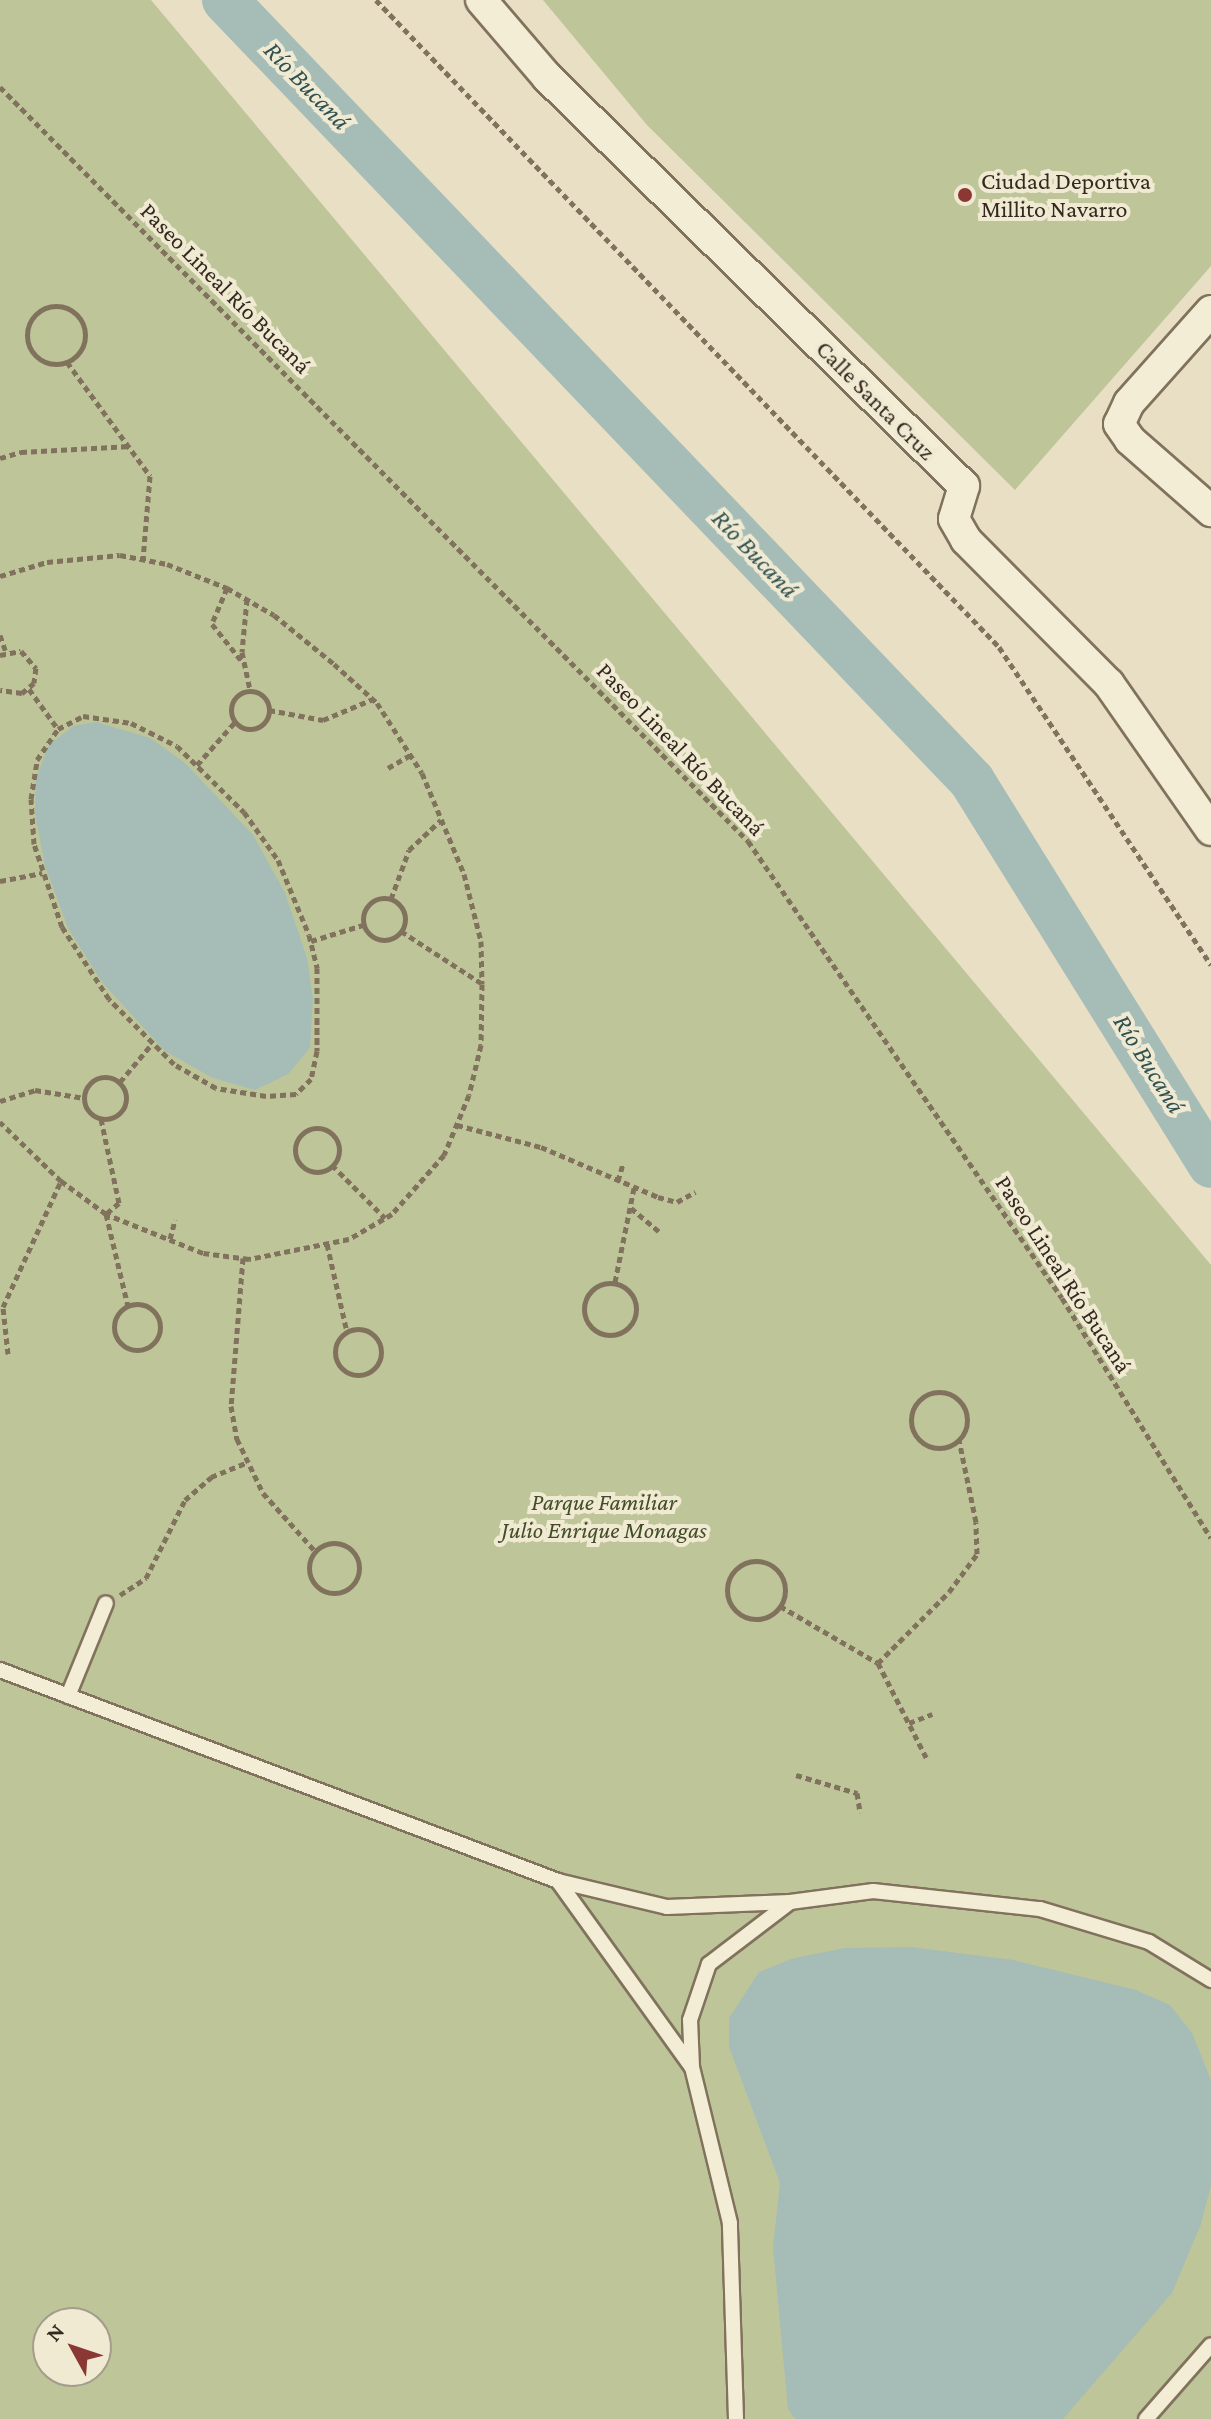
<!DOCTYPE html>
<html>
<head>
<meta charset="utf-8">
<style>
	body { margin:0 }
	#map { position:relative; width:1211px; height:2419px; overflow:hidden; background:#e8dfc4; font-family:"Crimson Pro",serif }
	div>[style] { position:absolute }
	.green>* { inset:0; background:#bec599 }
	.water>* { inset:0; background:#a5bcb7 }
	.river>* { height:46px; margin:-23px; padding:0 23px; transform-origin:23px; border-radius:23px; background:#a5bcb7 }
	.path>* { height:5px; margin-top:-2.5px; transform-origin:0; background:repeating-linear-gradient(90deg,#81725d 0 6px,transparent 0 10px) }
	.path>.ring { margin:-2.5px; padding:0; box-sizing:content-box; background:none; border:5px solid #81725d; border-radius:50% }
	.roads { filter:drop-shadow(2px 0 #81725d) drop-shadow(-2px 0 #81725d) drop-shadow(0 2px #81725d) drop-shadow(0 -2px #81725d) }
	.lane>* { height:14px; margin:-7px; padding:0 7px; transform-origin:7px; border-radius:7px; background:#f4edd6 }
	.street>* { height:30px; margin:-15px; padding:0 15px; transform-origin:15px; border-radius:15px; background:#f4edd6 }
	.dots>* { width:22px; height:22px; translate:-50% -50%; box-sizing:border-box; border:4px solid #f1ead3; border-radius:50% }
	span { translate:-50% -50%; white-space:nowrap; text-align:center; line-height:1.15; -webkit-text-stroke:8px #f1ead3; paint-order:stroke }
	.poi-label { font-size:24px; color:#33291f }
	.left { translate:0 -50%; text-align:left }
	.street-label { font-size:24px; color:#33291f }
	.park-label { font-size:24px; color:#414d28; font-style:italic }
	.water-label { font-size:26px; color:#305150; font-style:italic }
	.north { position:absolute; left:32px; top:2307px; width:80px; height:80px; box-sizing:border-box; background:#f1ead3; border:2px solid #a59d8b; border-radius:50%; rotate:310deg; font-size:22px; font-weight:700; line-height:32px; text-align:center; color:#33291f }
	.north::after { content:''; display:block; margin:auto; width:28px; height:36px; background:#893834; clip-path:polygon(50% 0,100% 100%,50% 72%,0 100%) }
</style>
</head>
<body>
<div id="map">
	<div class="green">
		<div style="clip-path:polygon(evenodd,0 0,151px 0,1211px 1265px,1211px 2419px,0 2419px,0 0,48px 2323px,96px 2323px,96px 2371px,48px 2371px,48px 2323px)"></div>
		<div style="clip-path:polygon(543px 0,1211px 0,1211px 266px,1015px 490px,647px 125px)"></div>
	</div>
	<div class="water">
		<div style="clip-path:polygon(96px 722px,150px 738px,185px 763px,253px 835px,285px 893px,307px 958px,313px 999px,310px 1048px,288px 1074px,255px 1090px,213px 1078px,165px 1051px,102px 982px,68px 928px,45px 866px,35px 813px,36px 779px,48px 746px,73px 726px)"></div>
		<div style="clip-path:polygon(911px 1947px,1013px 1960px,1136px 1990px,1170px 2005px,1192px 2033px,1211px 2080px,1211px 2185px,1201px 2224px,1172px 2293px,1063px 2419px,795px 2419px,788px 2409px,773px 2247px,780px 2183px,729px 2047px,729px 2018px,759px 1972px,794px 1958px,845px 1948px)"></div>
	</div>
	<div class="river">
		<div style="left:225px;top:0;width:1081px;rotate:46.27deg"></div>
		<div style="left:972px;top:781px;width:452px;rotate:58.1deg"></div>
	</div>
	<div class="path">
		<div style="left:376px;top:0;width:898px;rotate:46.08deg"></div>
		<div style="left:999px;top:647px;width:382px;rotate:56.3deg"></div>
		<div style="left:0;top:87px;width:1062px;rotate:45.23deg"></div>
		<div style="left:748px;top:841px;width:554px;rotate:55.51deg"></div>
		<div style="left:1062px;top:1298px;width:282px;rotate:58.2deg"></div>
		<div class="ring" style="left:27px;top:306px;width:53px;height:53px"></div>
		<div style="left:67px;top:362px;width:141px;rotate:53.9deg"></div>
		<div style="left:150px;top:476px;width:84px;rotate:94.8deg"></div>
		<div style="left:0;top:458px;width:22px;rotate:-16deg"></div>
		<div style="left:21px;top:452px;width:110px;rotate:-3.1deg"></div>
		<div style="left:0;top:576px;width:49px;rotate:-16.6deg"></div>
		<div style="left:47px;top:562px;width:73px;rotate:-5.5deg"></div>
		<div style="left:120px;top:555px;width:48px;rotate:10.8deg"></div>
		<div style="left:167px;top:564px;width:65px;rotate:21.8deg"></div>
		<div style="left:227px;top:588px;width:54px;rotate:29.9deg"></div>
		<div style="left:274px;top:615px;width:77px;rotate:39.2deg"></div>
		<div style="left:334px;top:664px;width:58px;rotate:42.2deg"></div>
		<div style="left:377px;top:703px;width:83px;rotate:57.3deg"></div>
		<div style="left:422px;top:773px;width:109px;rotate:67.4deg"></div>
		<div style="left:464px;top:874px;width:69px;rotate:75.8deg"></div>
		<div style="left:481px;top:941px;width:43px;rotate:88.7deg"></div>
		<div style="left:482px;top:984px;width:61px;rotate:90.9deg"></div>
		<div style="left:481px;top:1045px;width:51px;rotate:103.5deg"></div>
		<div style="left:469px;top:1095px;width:65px;rotate:112.6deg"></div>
		<div style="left:444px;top:1155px;width:79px;rotate:131.4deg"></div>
		<div style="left:392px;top:1214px;width:50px;rotate:149.8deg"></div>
		<div style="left:349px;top:1239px;width:102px;rotate:168.7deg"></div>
		<div style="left:249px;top:1259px;width:46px;rotate:-172.6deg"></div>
		<div style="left:203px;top:1253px;width:105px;rotate:-158.1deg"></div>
		<div style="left:106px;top:1214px;width:56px;rotate:-143.7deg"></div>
		<div style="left:61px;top:1181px;width:85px;rotate:-136deg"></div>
		<div style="left:227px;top:588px;width:39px;rotate:113deg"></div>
		<div style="left:212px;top:624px;width:51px;rotate:51.3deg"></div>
		<div style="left:247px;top:599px;width:53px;rotate:95.4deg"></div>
		<div style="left:242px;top:652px;width:39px;rotate:78deg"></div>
		<div style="left:0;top:635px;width:18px;rotate:71deg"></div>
		<div style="left:0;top:655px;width:21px;rotate:-11deg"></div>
		<div style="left:21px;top:651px;width:23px;rotate:49deg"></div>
		<div style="left:36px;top:668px;width:15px;rotate:98deg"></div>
		<div style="left:34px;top:683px;width:16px;rotate:140deg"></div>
		<div style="left:22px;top:693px;width:22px;rotate:-172deg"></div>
		<div style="left:29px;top:689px;width:49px;rotate:54.1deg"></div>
		<div class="ring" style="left:231px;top:691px;width:33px;height:33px"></div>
		<div style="left:269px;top:710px;width:55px;rotate:10.5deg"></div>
		<div style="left:323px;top:720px;width:54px;rotate:-22.8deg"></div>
		<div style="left:83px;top:716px;width:49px;rotate:8.3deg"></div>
		<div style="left:131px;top:723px;width:51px;rotate:26.6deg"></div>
		<div style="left:177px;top:746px;width:94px;rotate:44.6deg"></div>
		<div style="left:244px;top:812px;width:59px;rotate:54.7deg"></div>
		<div style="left:278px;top:860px;width:81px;rotate:67.5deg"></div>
		<div style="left:309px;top:935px;width:34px;rotate:76deg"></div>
		<div style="left:317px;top:968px;width:83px;rotate:90deg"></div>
		<div style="left:317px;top:1051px;width:29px;rotate:102deg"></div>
		<div style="left:311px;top:1079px;width:21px;rotate:135deg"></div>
		<div style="left:296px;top:1094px;width:30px;rotate:176deg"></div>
		<div style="left:266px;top:1096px;width:51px;rotate:-170.9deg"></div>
		<div style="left:216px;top:1088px;width:48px;rotate:-150.3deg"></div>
		<div style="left:174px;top:1064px;width:92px;rotate:-135deg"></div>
		<div style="left:109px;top:999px;width:86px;rotate:-123.1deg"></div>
		<div style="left:62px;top:927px;width:88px;rotate:-108.6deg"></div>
		<div style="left:34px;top:844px;width:45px;rotate:-93.8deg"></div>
		<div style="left:31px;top:799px;width:39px;rotate:-81deg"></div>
		<div style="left:37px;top:760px;width:37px;rotate:-56deg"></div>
		<div style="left:58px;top:729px;width:28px;rotate:-27deg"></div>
		<div style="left:197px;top:765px;width:57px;rotate:-48.5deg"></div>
		<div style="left:388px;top:768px;width:28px;rotate:-30deg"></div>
		<div style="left:0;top:881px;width:43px;rotate:-10.8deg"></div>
		<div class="ring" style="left:363px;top:898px;width:37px;height:37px"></div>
		<div style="left:391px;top:899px;width:52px;rotate:-69.8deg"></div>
		<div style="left:409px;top:850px;width:44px;rotate:-43.2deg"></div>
		<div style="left:401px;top:931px;width:95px;rotate:33deg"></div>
		<div style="left:311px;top:941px;width:54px;rotate:-17.1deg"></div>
		<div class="ring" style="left:84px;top:1077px;width:37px;height:37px"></div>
		<div style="left:120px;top:1082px;width:48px;rotate:-50deg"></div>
		<div style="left:0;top:1101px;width:37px;rotate:-17deg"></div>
		<div style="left:35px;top:1090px;width:50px;rotate:9.3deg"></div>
		<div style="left:101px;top:1119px;width:86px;rotate:77.9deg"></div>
		<div style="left:119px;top:1203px;width:17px;rotate:140deg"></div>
		<div style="left:106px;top:1214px;width:95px;rotate:76.6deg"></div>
		<div style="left:457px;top:1125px;width:87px;rotate:14.7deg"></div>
		<div style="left:541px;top:1147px;width:127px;rotate:23.1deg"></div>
		<div style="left:658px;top:1197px;width:20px;rotate:15deg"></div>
		<div style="left:677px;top:1202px;width:21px;rotate:-29deg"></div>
		<div class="ring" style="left:295px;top:1128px;width:39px;height:39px"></div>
		<div style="left:332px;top:1165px;width:75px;rotate:45deg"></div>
		<div style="left:618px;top:1181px;width:18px;rotate:-74deg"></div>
		<div style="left:631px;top:1208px;width:38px;rotate:40deg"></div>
		<div style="left:170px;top:1239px;width:20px;rotate:-75deg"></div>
		<div style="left:327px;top:1244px;width:90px;rotate:77.2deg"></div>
		<div style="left:243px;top:1258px;width:148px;rotate:94.6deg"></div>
		<div style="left:231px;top:1406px;width:34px;rotate:80deg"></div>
		<div style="left:237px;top:1439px;width:60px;rotate:64.3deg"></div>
		<div style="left:263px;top:1493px;width:79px;rotate:48.1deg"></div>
		<div style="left:615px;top:1282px;width:96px;rotate:-78.6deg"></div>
		<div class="ring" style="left:584px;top:1283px;width:47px;height:47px"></div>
		<div class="ring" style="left:114px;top:1304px;width:41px;height:41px"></div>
		<div class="ring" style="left:335px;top:1329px;width:41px;height:41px"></div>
		<div style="left:8px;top:1354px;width:47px;rotate:-96.1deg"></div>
		<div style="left:3px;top:1307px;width:139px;rotate:-65.3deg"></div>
		<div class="ring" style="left:911px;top:1392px;width:51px;height:51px"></div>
		<div class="ring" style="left:309px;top:1543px;width:45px;height:45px"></div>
		<div class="ring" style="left:727px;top:1561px;width:53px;height:53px"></div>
		<div style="left:120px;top:1595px;width:31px;rotate:-33deg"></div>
		<div style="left:146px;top:1578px;width:87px;rotate:-63.4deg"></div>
		<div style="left:185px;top:1500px;width:35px;rotate:-41deg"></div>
		<div style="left:211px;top:1477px;width:37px;rotate:-22deg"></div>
		<div style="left:780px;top:1606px;width:113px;rotate:30.2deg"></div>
		<div style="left:878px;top:1663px;width:108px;rotate:63deg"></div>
		<div style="left:878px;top:1663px;width:100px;rotate:-45deg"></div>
		<div style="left:949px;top:1592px;width:47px;rotate:-53.6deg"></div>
		<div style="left:977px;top:1554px;width:32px;rotate:-92deg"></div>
		<div style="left:976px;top:1522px;width:84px;rotate:-101.7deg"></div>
		<div style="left:909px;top:1723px;width:25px;rotate:-21deg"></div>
		<div style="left:796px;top:1775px;width:64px;rotate:16.4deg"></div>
		<div style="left:857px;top:1793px;width:20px;rotate:81deg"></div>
	</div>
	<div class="roads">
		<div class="lane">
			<div style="left:0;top:1670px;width:597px;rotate:20.71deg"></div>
			<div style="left:558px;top:1881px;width:112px;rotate:13.4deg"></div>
			<div style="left:667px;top:1907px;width:123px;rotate:-2.3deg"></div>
			<div style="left:790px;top:1902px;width:84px;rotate:-7.5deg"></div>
			<div style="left:873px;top:1891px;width:168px;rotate:6.2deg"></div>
			<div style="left:1040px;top:1909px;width:114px;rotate:16.8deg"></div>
			<div style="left:1149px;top:1942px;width:73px;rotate:31.5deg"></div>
			<div style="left:68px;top:1696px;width:100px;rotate:-67.8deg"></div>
			<div style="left:558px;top:1881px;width:228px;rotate:54.3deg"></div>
			<div style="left:736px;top:2419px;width:196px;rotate:-91.8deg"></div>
			<div style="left:730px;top:2223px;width:161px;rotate:-103.7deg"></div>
			<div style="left:692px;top:2067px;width:47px;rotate:-92.4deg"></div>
			<div style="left:690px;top:2020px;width:59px;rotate:-71.3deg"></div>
			<div style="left:709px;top:1964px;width:101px;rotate:-37.3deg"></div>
			<div style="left:1146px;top:2419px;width:98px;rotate:-48.7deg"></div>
		</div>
		<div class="street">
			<div style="left:481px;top:0;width:101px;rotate:49.4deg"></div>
			<div style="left:547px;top:77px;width:584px;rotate:44.45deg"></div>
			<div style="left:964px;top:486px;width:34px;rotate:107deg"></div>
			<div style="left:954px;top:519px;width:24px;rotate:60deg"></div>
			<div style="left:966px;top:540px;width:203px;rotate:45.2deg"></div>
			<div style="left:1109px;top:684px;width:178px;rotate:55.1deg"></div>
			<div style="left:1211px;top:311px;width:123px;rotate:131.7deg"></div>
			<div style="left:1129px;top:403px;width:23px;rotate:115deg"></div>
			<div style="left:1119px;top:424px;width:19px;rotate:55deg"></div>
			<div style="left:1130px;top:440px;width:108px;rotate:41.2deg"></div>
		</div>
	</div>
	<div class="dots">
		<div style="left:965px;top:195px;background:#893834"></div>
	</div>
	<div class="poi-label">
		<span class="left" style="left:981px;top:195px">Ciudad Deportiva<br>Millito Navarro</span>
	</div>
	<div class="street-label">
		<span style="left:226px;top:288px;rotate:45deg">Paseo Lineal Río Bucaná</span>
		<span style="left:876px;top:400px;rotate:45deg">Calle Santa Cruz</span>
		<span style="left:681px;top:749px;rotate:46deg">Paseo Lineal Río Bucaná</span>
		<span style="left:1064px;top:1274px;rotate:57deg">Paseo Lineal Río Bucaná</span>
	</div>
	<div class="park-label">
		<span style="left:604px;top:1516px">Parque Familiar<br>Julio Enrique Monagas</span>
	</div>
	<div class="water-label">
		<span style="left:307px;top:86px;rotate:46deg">Río Bucaná</span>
		<span style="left:755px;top:554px;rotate:46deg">Río Bucaná</span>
		<span style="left:1149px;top:1064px;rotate:58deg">Río Bucaná</span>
	</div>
	<div class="north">N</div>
</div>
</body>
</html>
